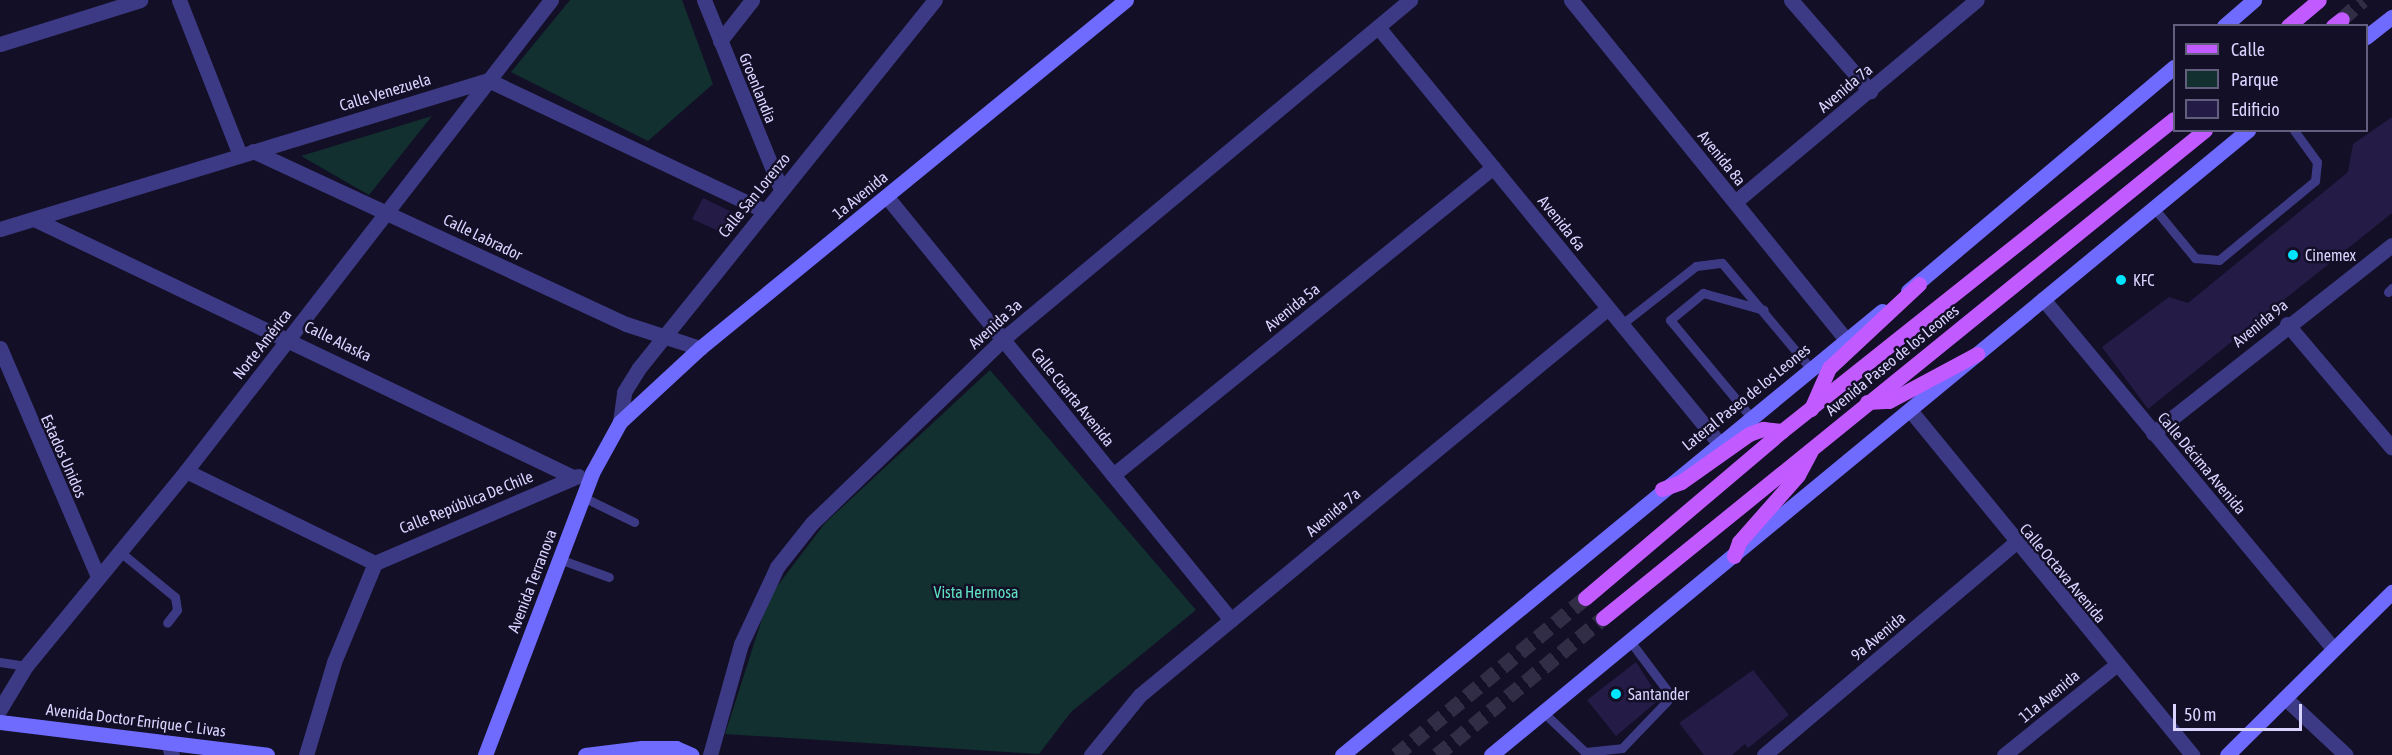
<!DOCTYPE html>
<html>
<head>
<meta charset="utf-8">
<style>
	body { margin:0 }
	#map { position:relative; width:2392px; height:755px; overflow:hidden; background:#130f26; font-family:"Asap Condensed",sans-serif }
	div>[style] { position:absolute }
	.green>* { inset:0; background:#12302f }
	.building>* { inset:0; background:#241b47 }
	.primary-tunnel>* { height:15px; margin-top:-7.5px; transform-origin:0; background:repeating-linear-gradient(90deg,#312d47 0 15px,transparent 0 23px) }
	.lane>* { height:9px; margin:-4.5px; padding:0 4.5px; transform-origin:4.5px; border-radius:4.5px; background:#3d3a85 }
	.street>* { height:15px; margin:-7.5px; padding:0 7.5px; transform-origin:7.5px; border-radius:7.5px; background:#3d3a85 }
	.secondary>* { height:15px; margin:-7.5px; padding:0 7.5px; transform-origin:7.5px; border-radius:7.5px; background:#6f6bff }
	.primary>* { height:15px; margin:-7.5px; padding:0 7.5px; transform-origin:7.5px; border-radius:7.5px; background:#c25bff }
	.dots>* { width:16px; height:16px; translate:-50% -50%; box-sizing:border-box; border:3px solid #130f26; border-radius:50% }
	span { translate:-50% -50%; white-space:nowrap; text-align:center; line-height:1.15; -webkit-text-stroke:5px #130f26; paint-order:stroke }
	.street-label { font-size:16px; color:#d9d4ff }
	.poi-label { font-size:16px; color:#d9d4ff }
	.left { translate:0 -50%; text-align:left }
	.park-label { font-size:16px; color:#5fe0c0 }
	.legend { position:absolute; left:2173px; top:24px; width:195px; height:108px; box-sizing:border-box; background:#130f26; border:2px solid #625e7d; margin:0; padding:8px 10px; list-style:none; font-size:18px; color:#d9d4ff }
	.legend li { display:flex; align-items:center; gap:12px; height:30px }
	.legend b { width:30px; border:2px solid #625e7d }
	.scale { position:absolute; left:2173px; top:704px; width:129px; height:27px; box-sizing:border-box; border:3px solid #d9d4ff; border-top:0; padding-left:8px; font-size:18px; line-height:21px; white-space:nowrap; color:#d9d4ff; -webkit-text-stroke:4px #130f26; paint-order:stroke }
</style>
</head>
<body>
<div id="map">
	<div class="green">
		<div style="clip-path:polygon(570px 0,682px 0,713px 84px,648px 141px,511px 72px)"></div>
		<div style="clip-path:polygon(432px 116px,369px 195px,301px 156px)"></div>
		<div style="clip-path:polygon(990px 370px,1196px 610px,1071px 712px,1039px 754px,725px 734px,769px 597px,825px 523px)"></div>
	</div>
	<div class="building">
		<div style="clip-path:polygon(2392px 117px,2392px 213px,2148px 409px,2102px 347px,2169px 297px,2188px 303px,2348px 172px,2353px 144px)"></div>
		<div style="clip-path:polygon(703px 198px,738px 215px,727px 235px,692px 219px)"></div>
		<div style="clip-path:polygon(1636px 662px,1660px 699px,1616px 736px,1587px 700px)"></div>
		<div style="clip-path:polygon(1753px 670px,1789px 715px,1748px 748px,1745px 744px,1732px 755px,1704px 755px,1679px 723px)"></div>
	</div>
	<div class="primary-tunnel">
		<div style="left:2342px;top:19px;width:28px;rotate:-42deg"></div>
		<div style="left:1396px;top:755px;width:246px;rotate:-39.7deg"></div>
		<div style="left:1437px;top:755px;width:215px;rotate:-39.5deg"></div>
	</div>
	<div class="lane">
		<div style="left:2154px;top:208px;width:65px;rotate:50.6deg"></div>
		<div style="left:2195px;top:258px;width:24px;rotate:5deg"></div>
		<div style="left:2219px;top:260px;width:124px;rotate:-39.5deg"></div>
		<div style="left:2315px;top:181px;width:19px;rotate:-84deg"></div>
		<div style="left:2317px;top:162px;width:39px;rotate:-126deg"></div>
		<div style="left:2388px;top:292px;width:6px;rotate:-45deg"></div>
		<div style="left:1622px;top:324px;width:94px;rotate:-38.1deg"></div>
		<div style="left:1696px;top:266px;width:26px;rotate:-7deg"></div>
		<div style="left:1722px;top:263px;width:137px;rotate:50deg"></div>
		<div style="left:1750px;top:416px;width:125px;rotate:-129.8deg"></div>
		<div style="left:1670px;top:320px;width:43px;rotate:-39.3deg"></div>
		<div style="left:1703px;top:293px;width:63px;rotate:15.6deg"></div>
		<div style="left:583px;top:497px;width:57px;rotate:26.1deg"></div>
		<div style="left:119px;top:551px;width:72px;rotate:39.4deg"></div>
		<div style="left:175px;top:597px;width:13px;rotate:81deg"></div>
		<div style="left:177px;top:610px;width:16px;rotate:128deg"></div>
		<div style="left:559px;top:559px;width:53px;rotate:19.8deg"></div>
		<div style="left:0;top:662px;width:26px;rotate:9deg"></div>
		<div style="left:1543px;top:712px;width:58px;rotate:43.6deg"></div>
		<div style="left:1585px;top:752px;width:37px;rotate:-6deg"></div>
		<div style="left:1622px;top:748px;width:65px;rotate:-46.2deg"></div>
		<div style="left:1667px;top:701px;width:12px;rotate:-95deg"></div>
		<div style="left:1666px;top:689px;width:60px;rotate:-126.9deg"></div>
	</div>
	<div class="street">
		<div style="left:179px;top:0;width:167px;rotate:68.5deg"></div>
		<div style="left:704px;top:0;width:205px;rotate:67.9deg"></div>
		<div style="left:1571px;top:0;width:437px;rotate:51deg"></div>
		<div style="left:1791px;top:0;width:121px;rotate:49deg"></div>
		<div style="left:1378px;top:27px;width:536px;rotate:50.67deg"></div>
		<div style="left:720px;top:41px;width:52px;rotate:-52deg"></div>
		<div style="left:0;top:44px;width:147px;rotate:-17.4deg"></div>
		<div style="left:253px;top:151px;width:411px;rotate:24.9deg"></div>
		<div style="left:626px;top:324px;width:78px;rotate:18deg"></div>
		<div style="left:887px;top:197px;width:545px;rotate:50.88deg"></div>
		<div style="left:1735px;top:202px;width:315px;rotate:-39.9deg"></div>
		<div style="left:34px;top:219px;width:598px;rotate:25.58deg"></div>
		<div style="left:0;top:229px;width:510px;rotate:-16.98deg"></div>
		<div style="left:488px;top:80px;width:306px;rotate:25.3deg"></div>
		<div style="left:2043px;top:299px;width:455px;rotate:50.3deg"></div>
		<div style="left:2287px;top:324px;width:162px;rotate:49.7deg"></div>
		<div style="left:0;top:348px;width:249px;rotate:66.8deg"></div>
		<div style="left:1910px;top:410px;width:446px;rotate:50.7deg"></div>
		<div style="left:620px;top:422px;width:30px;rotate:-82deg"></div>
		<div style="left:624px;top:392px;width:28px;rotate:-58deg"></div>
		<div style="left:639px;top:368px;width:472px;rotate:-51.2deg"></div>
		<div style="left:2153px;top:433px;width:304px;rotate:-38.2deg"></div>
		<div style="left:186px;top:471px;width:210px;rotate:26deg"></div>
		<div style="left:1113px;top:475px;width:489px;rotate:-39deg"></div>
		<div style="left:2285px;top:698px;width:83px;rotate:43.1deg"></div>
		<div style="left:0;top:709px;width:50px;rotate:-58.8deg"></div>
		<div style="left:26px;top:666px;width:252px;rotate:-50.6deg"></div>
		<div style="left:186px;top:471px;width:596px;rotate:-52.23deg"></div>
		<div style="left:168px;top:743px;width:13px;rotate:72deg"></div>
		<div style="left:306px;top:755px;width:97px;rotate:-73.2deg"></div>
		<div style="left:334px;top:662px;width:107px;rotate:-67.5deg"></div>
		<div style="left:375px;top:563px;width:221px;rotate:-23.2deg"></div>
		<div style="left:710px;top:755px;width:115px;rotate:-74.4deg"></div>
		<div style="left:741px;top:644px;width:85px;rotate:-64.9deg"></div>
		<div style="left:777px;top:567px;width:56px;rotate:-51.5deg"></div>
		<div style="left:812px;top:523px;width:265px;rotate:-43.9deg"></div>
		<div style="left:1003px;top:339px;width:530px;rotate:-39.79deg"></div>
		<div style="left:1091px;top:755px;width:77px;rotate:-50.8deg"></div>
		<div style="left:1140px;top:695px;width:607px;rotate:-39.59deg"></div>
		<div style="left:1764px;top:755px;width:329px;rotate:-40.2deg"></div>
		<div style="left:2004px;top:755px;width:144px;rotate:-38.8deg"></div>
	</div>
	<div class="secondary">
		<div style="left:2224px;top:26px;width:40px;rotate:-41deg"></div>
		<div style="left:2366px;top:37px;width:33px;rotate:-38deg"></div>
		<div style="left:1908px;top:291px;width:348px;rotate:-40.1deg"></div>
		<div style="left:0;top:722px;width:269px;rotate:7deg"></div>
		<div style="left:485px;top:755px;width:302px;rotate:-69.2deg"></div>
		<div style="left:592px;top:473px;width:58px;rotate:-61.2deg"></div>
		<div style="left:620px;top:422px;width:109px;rotate:-42.8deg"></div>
		<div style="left:700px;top:348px;width:550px;rotate:-39.25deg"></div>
		<div style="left:585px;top:755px;width:57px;rotate:-7deg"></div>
		<div style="left:642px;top:748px;width:34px"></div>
		<div style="left:676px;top:748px;width:17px;rotate:24deg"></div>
		<div style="left:1342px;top:755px;width:699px;rotate:-39.43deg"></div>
		<div style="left:1491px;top:755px;width:982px;rotate:-39.54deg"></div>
		<div style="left:2227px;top:755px;width:232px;rotate:-44.7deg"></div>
	</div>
	<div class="primary">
		<div style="left:2288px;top:26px;width:40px;rotate:-40deg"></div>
		<div style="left:2333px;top:26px;width:11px;rotate:-38deg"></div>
		<div style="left:1867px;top:402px;width:22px;rotate:-3deg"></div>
		<div style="left:1889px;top:401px;width:100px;rotate:-28.1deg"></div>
		<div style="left:1811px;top:409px;width:45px;rotate:-66.3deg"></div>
		<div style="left:1829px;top:368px;width:123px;rotate:-43deg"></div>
		<div style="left:1662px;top:489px;width:20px;rotate:-20deg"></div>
		<div style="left:1681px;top:482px;width:83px;rotate:-35.2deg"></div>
		<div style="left:1749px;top:434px;width:15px;rotate:-20deg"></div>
		<div style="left:1763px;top:429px;width:19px;rotate:6deg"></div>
		<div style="left:1734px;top:556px;width:15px;rotate:-70deg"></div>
		<div style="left:1739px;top:542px;width:89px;rotate:-48.6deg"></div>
		<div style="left:1798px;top:475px;width:27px;rotate:-62deg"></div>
		<div style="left:1585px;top:598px;width:258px;rotate:-40.3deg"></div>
		<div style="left:1782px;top:431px;width:501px;rotate:-38.52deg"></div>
		<div style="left:1603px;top:618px;width:775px;rotate:-39.03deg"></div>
	</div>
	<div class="dots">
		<div style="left:2293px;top:255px;background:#00e5ff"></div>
		<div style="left:2121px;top:280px;background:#00e5ff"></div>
		<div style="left:1616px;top:694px;background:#00e5ff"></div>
	</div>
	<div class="street-label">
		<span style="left:758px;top:88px;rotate:68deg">Groenlandia</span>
		<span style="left:1845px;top:88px;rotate:-40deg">Avenida 7a</span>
		<span style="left:385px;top:92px;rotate:-17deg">Calle Venezuela</span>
		<span style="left:1722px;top:158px;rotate:51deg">Avenida 8a</span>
		<span style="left:754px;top:195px;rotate:-51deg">Calle San Lorenzo</span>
		<span style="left:860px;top:195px;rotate:-39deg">1a Avenida</span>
		<span style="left:1562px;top:223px;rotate:51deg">Avenida 6a</span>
		<span style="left:483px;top:237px;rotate:26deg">Calle Labrador</span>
		<span style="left:1292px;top:307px;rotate:-39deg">Avenida 5a</span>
		<span style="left:2260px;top:323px;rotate:-39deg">Avenida 9a</span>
		<span style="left:995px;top:324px;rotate:-42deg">Avenida 3a</span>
		<span style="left:338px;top:341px;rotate:26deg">Calle Alaska</span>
		<span style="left:262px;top:344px;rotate:-52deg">Norte América</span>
		<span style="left:1892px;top:360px;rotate:-39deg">Avenida Paseo de los Leones</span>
		<span style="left:1073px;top:397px;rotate:51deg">Calle Cuarta Avenida</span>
		<span style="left:1746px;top:397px;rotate:-39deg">Lateral Paseo de los Leones</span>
		<span style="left:64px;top:456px;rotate:66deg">Estados Unidos</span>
		<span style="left:2202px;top:463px;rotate:50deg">Calle Décima Avenida</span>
		<span style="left:466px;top:502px;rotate:-22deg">Calle República De Chile</span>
		<span style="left:1333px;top:512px;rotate:-40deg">Avenida 7a</span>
		<span style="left:2063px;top:573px;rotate:50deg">Calle Octava Avenida</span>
		<span style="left:532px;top:581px;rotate:-69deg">Avenida Terranova</span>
		<span style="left:1878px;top:636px;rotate:-40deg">9a Avenida</span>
		<span style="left:2049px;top:696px;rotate:-39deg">11a Avenida</span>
		<span style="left:136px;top:720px;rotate:7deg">Avenida Doctor Enrique C. Livas</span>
	</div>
	<div class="poi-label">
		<span class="left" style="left:2305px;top:255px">Cinemex</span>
		<span class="left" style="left:2133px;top:280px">KFC</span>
		<span class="left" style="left:1628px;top:694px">Santander</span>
	</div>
	<div class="park-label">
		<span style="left:976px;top:592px">Vista Hermosa</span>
	</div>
	<ul class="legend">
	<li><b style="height:8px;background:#c25bff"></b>Calle</li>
	<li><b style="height:16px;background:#12302f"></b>Parque</li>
	<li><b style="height:16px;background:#241b47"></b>Edificio</li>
	</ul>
	<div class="scale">50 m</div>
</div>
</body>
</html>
